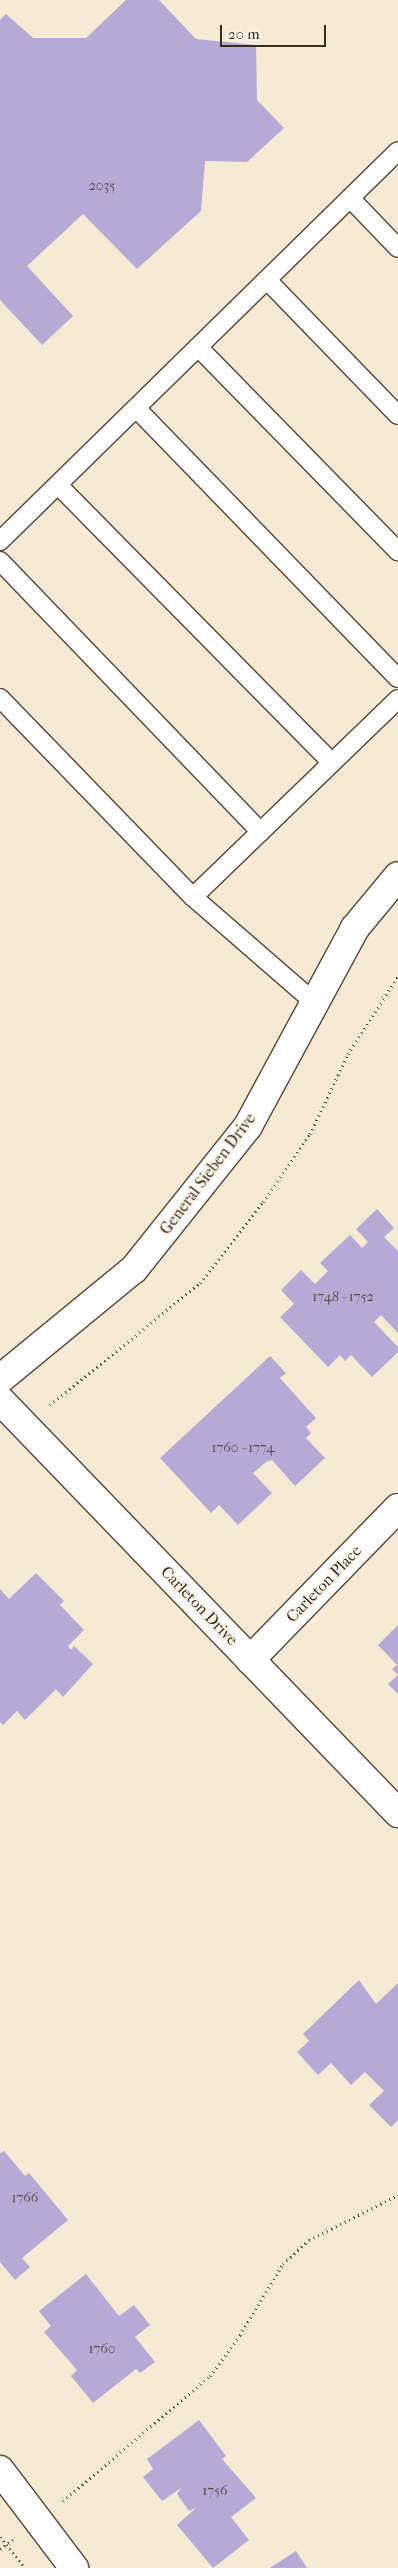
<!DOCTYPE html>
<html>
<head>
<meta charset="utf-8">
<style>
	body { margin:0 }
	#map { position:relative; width:398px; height:2568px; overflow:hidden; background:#f7ead5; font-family:"IM FELL French Canon",serif }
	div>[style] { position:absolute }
	.building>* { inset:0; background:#b5aad5 }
	.path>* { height:3px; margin-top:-1.5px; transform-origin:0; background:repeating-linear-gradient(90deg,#574739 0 1px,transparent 0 5px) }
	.roads { filter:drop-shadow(1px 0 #574739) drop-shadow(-1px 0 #574739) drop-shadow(0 1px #574739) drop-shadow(0 -1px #574739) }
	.service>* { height:18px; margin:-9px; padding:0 9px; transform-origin:9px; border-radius:9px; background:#fff }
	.minor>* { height:28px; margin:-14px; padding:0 14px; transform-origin:14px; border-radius:14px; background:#fff }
	.tertiary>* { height:28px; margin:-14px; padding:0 14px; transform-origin:14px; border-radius:14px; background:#fff }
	span { translate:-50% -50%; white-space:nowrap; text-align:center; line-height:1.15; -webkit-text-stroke:5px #fbf7ec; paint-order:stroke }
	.number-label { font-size:14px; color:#5a4a4c }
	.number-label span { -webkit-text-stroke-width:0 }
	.street-label { font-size:16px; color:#3b2a1e }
	.scale { position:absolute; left:220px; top:25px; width:106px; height:22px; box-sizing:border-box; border:2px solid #3b2a1e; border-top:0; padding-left:6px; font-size:15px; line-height:18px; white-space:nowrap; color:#3b2a1e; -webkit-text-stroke:4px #fbf7ec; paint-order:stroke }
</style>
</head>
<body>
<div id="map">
	<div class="building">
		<div style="clip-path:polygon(126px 0,159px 0,196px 39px,256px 45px,257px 100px,284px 128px,247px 162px,205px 161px,201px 211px,137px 269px,83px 214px,27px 266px,73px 316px,42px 345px,0 300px,0 20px,6px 14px,33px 38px,86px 38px)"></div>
		<div style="clip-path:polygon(377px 1209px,394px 1228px,384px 1237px,398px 1251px,398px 1333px,381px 1315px,374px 1322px,398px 1347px,398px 1352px,372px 1377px,351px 1355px,345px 1361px,340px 1355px,328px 1367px,280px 1317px,294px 1304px,281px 1290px,301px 1270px,315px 1284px,328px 1271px,320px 1263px,350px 1235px,362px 1248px,368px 1242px,356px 1229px)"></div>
		<div style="clip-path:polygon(270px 1356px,286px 1373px,280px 1378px,316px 1418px,306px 1427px,311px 1433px,306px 1438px,325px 1458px,295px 1486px,272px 1460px,266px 1462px,253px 1473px,272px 1493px,238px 1525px,219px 1505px,211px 1513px,160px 1458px)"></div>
		<div style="clip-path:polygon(36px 1573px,64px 1601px,60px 1605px,84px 1630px,68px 1646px,71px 1650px,74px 1646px,93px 1664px,63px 1697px,56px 1689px,25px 1720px,17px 1711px,3px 1725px,0 1722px,0 1589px,9px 1599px)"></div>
		<div style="clip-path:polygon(398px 1625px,398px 1694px,388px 1684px,398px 1675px,392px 1669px,397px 1665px,378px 1645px)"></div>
		<div style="clip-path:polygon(359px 1980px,376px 2004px,398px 1983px,398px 2120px,391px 2127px,369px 2105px,384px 2091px,365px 2072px,351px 2085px,331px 2063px,318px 2075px,297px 2052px,309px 2041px,303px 2034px)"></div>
		<div style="clip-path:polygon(4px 2151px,25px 2176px,29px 2173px,68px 2220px,22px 2258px,30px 2267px,15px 2280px,0 2262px,0 2153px)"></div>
		<div style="clip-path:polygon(86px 2274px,119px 2316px,134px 2305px,150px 2325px,135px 2337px,155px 2362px,140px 2373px,136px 2369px,93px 2403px,71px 2376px,77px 2370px,44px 2332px,51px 2326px,39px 2311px)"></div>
		<div style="clip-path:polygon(199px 2420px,226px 2456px,222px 2459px,256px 2498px,231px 2517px,249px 2540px,213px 2568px,177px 2525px,196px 2508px,189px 2511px,177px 2494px,181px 2488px,162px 2501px,143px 2477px,153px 2469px,147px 2459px)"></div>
		<div style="clip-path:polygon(296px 2551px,307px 2568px,270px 2568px)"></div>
	</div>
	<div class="path">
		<div style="left:50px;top:1405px;width:193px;rotate:-39.1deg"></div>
		<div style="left:200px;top:1283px;width:103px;rotate:-52.1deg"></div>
		<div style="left:263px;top:1202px;width:83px;rotate:-55.3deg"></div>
		<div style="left:310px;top:1134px;width:89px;rotate:-64.6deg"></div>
		<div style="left:348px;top:1054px;width:93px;rotate:-57.3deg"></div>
		<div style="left:63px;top:2501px;width:193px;rotate:-40.4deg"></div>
		<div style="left:210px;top:2376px;width:51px;rotate:-53.8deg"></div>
		<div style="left:240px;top:2335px;width:83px;rotate:-58.8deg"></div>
		<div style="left:283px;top:2264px;width:35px;rotate:-43deg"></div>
		<div style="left:309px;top:2240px;width:100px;rotate:-26.8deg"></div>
		<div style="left:0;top:2537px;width:40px;rotate:51deg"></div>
		<div style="left:0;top:2549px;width:16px;rotate:-35deg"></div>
	</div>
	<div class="roads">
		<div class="service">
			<div style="left:350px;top:198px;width:69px;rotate:46.2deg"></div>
			<div style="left:267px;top:280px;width:188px;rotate:45.9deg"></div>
			<div style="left:198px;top:347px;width:286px;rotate:45.6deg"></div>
			<div style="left:136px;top:408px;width:376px;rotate:45.9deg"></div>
			<div style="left:58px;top:485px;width:390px;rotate:45.4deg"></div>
			<div style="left:0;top:541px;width:557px;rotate:-44.42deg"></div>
			<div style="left:0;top:561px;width:376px;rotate:46.1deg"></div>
			<div style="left:0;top:698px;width:277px;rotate:45.9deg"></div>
			<div style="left:193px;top:897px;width:162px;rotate:41deg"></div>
			<div style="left:193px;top:897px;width:285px;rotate:-44deg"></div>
		</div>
		<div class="minor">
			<div style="left:0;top:1400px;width:574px;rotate:46.06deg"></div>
			<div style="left:250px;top:1660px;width:212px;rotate:-45.8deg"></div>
			<div style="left:0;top:2470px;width:123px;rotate:52.9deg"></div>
		</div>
		<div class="tertiary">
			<div style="left:0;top:1379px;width:173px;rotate:-39.4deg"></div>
			<div style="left:134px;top:1269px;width:183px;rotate:-51.4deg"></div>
			<div style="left:248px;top:1126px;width:225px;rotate:-61.6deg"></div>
			<div style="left:355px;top:928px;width:67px;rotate:-50.4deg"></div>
		</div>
	</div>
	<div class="number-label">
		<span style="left:102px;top:186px">2035</span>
		<span style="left:343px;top:1297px">1748 - 1752</span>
		<span style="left:243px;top:1448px">1760 - 1774</span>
		<span style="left:25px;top:2198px">1766</span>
		<span style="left:102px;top:2349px">1760</span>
		<span style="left:215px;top:2491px">1756</span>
	</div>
	<div class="street-label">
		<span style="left:208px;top:1174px;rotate:-53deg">General Sieben Drive</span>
		<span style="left:324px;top:1584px;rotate:-46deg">Carleton Place</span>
		<span style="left:199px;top:1606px;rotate:46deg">Carleton Drive</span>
	</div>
	<div class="scale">20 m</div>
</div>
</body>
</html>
